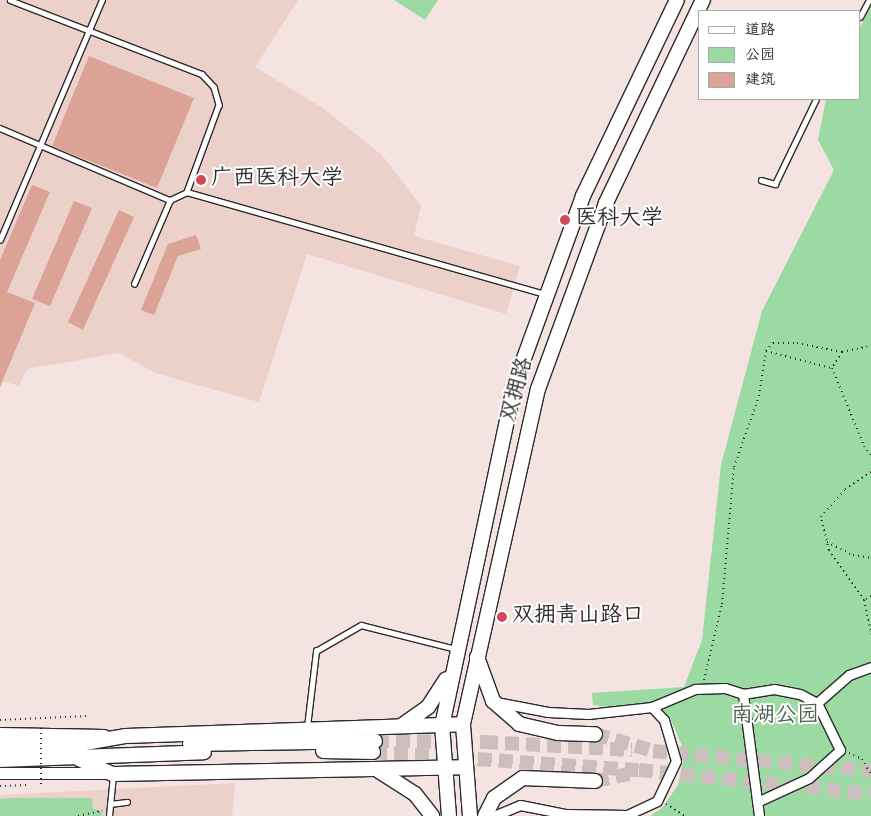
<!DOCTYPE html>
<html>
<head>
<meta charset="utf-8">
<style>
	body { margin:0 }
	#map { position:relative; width:871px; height:816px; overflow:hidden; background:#f4e3e0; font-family:"Indie Flower","LXGW WenKai TC",sans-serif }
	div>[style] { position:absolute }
	.built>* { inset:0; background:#ecd0ca }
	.green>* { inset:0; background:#9bdaa3 }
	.building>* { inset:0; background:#dba396 }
	.primary-tunnel>* { height:14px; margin-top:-7px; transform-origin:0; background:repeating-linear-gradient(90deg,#ccbebc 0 14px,transparent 0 21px) }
	.path>* { height:2px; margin-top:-1px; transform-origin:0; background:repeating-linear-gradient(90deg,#2b2b2b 0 1px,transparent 0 5px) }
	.roads { filter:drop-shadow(1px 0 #2b2b2b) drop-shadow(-1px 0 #2b2b2b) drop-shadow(0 1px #2b2b2b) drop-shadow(0 -1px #2b2b2b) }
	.service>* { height:4.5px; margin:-2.25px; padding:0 2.25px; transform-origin:2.25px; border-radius:2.25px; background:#fff }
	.minor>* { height:9px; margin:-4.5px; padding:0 4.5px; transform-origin:4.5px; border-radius:4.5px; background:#fff }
	.tertiary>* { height:11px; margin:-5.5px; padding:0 5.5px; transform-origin:5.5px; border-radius:5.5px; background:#fff }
	.primary>* { height:14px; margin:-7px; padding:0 7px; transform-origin:7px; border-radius:7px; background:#fff }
	.path-bridge>* { height:2px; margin-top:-1px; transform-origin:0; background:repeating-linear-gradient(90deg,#2b2b2b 0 1px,transparent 0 5px) }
	.dots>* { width:14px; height:14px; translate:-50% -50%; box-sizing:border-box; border:2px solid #fff; border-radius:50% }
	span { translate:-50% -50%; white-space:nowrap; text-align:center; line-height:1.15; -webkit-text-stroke:4px #fff; paint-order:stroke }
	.poi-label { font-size:22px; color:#2b2b2b }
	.left { translate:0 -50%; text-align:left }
	.street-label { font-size:22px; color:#2b2b2b }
	.park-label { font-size:22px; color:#4d604f }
	.legend { position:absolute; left:698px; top:10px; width:162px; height:90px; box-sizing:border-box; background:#fff; border:1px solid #aaa; margin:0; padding:6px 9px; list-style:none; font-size:15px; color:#2b2b2b }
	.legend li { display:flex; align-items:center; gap:10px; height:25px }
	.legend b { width:25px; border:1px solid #aaa }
</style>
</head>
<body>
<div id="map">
	<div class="built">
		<div style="clip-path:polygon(0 0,298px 0,255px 67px,324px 109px,382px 155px,421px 206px,414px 236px,520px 266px,506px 314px,307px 254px,259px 402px,155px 373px,119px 353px,27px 369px,19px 386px,3px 381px,0 388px)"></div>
		<div style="clip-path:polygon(235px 783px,232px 816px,0 816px,0 795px)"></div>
	</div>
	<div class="green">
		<div style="clip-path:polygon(394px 0,438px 0,425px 20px)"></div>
		<div style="clip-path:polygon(871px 5px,871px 816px,650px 816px,662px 808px,678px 785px,685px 753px,669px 715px,593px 705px,592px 693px,684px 687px,702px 640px,721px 465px,762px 311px,834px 170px,818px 140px,826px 99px,860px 99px,860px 28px)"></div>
		<div style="clip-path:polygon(11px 798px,92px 798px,93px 809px,103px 811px,102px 816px,0 816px,0 799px)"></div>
	</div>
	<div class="building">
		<div style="clip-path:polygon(89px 56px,194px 98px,157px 188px,52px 146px)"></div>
		<div style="clip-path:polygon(32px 185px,50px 192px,7px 292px,35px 303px,0 387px,0 260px)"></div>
		<div style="clip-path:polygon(74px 201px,92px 208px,50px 306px,32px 299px)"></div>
		<div style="clip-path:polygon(119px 210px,134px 217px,83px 330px,68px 322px)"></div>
		<div style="clip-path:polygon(196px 235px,201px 249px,178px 256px,154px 315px,141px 310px,168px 244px)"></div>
	</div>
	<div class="primary-tunnel">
		<div style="left:595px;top:734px;width:60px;rotate:16.3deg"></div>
		<div style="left:653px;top:751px;width:219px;rotate:5.2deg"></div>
		<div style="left:375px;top:741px;width:109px;rotate:0.5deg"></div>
		<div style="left:484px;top:742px;width:148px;rotate:3.1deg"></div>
		<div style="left:373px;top:752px;width:267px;rotate:3.9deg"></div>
		<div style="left:639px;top:770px;width:233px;rotate:5.9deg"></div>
		<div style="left:595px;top:781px;width:38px;rotate:-12deg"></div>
	</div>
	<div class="path">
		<div style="left:766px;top:351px;width:67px;rotate:14.7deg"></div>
		<div style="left:842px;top:352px;width:30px;rotate:-12deg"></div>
		<div style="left:827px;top:542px;width:29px;rotate:27deg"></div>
		<div style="left:853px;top:555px;width:18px;rotate:9deg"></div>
		<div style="left:871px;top:596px;width:8px;rotate:150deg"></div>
		<div style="left:864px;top:600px;width:35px;rotate:78deg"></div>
		<div style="left:864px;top:600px;width:61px;rotate:-125deg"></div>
		<div style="left:829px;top:550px;width:34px;rotate:-104deg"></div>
		<div style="left:821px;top:517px;width:37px;rotate:-49deg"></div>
		<div style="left:845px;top:489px;width:31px;rotate:-33deg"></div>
		<div style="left:704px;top:680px;width:78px;rotate:-76.7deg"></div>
		<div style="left:722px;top:604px;width:138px;rotate:-85deg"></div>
		<div style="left:734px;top:467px;width:75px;rotate:-70.6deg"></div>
		<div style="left:759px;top:396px;width:46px;rotate:-81.2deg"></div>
		<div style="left:766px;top:351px;width:11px;rotate:-49deg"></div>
		<div style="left:773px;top:343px;width:24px"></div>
		<div style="left:797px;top:343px;width:46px;rotate:11.3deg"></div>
		<div style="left:842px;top:352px;width:19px;rotate:122deg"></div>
		<div style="left:832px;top:368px;width:84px;rotate:67.7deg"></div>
		<div style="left:864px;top:446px;width:11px;rotate:52deg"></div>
		<div style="left:0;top:720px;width:87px;rotate:-2.6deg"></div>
		<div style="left:849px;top:753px;width:14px;rotate:25deg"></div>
		<div style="left:862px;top:759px;width:18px;rotate:61deg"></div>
		<div style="left:0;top:786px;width:30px;rotate:-2deg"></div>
		<div style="left:666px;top:804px;width:22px;rotate:32deg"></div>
		<div style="left:78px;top:816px;width:25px;rotate:-12deg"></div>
	</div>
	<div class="roads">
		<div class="service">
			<div style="left:10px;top:0;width:206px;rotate:21.1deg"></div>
			<div style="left:202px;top:74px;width:18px;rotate:47deg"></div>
			<div style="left:214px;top:87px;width:19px;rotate:74deg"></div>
			<div style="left:219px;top:105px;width:93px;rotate:110.2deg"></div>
			<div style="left:860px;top:17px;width:19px;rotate:-62deg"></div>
			<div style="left:0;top:128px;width:185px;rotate:23deg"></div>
			<div style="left:170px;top:200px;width:19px;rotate:-25deg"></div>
			<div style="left:187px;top:192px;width:373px;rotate:15.9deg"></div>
			<div style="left:761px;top:180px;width:15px;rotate:16deg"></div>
			<div style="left:775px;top:184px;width:94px;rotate:-64.2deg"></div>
			<div style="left:0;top:240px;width:261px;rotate:-67deg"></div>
			<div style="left:134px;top:284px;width:91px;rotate:-66.8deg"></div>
			<div style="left:307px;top:727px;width:77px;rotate:-83.2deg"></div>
			<div style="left:316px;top:651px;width:52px;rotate:-30deg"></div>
			<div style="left:361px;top:625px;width:98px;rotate:14.2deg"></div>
			<div style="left:110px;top:804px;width:17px;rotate:-7deg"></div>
			<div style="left:109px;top:816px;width:41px;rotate:-84.4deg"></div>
		</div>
		<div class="minor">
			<div style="left:743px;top:694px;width:123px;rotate:82.5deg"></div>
			<div style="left:652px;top:707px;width:47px;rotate:-22.7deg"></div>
			<div style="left:695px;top:689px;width:30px;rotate:-2deg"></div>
			<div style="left:725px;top:688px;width:19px;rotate:18deg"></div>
			<div style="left:743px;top:694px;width:31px;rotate:-9deg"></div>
			<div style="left:774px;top:689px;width:26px;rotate:11deg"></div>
			<div style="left:800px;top:694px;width:19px;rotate:28deg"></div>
			<div style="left:817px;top:703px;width:43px;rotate:-41.2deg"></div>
			<div style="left:849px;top:675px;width:23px;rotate:-20deg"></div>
			<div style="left:757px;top:802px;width:57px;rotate:-24.8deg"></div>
			<div style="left:809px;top:778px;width:42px;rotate:-42.1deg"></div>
			<div style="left:840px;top:750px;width:52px;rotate:-116.1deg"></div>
			<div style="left:494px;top:816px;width:28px;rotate:-23deg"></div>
			<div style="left:520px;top:805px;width:47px;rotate:11.1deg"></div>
			<div style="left:566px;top:814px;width:61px;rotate:0.9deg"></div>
			<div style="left:627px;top:815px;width:33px;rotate:-25deg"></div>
			<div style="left:657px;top:801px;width:44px;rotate:-64.6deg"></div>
			<div style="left:676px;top:761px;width:43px;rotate:-106.3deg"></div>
			<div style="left:664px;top:720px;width:18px;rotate:-133deg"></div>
			<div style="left:652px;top:707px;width:64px;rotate:173.8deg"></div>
			<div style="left:588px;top:714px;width:40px;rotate:-177.1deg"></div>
			<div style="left:548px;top:712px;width:53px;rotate:-169.1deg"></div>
		</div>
		<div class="tertiary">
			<div style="left:0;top:733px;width:104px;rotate:1.1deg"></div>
			<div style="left:0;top:773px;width:106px"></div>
		</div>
		<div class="primary">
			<div style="left:477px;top:657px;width:47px;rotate:70deg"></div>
			<div style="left:493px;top:701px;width:35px;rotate:41deg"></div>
			<div style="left:519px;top:724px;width:40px;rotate:13deg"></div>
			<div style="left:558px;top:733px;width:37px;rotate:2deg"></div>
			<div style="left:401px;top:726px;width:33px;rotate:-35deg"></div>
			<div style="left:428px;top:707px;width:33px;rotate:-57deg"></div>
			<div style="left:190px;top:744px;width:185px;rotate:-0.9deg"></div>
			<div style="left:0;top:746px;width:76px"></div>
			<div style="left:68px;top:746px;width:59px;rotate:-9.8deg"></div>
			<div style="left:126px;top:736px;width:337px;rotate:-2deg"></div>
			<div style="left:323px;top:751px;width:50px;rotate:1.1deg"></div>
			<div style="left:79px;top:759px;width:37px;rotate:24deg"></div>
			<div style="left:113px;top:774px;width:351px;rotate:-1.1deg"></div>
			<div style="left:0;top:760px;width:204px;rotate:-2.2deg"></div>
			<div style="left:376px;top:769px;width:46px;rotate:32.7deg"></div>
			<div style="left:415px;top:794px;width:28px;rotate:52deg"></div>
			<div style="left:449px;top:816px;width:90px;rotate:-94.4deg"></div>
			<div style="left:442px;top:726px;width:351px;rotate:-78deg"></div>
			<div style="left:515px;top:383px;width:199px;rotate:-70deg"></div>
			<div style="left:583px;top:196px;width:217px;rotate:-64.4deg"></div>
			<div style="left:470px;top:816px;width:92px;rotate:-94.4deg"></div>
			<div style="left:463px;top:724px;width:343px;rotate:-77.4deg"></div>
			<div style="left:538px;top:389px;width:198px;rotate:-69.9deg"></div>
			<div style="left:606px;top:203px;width:225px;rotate:-64.5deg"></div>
			<div style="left:485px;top:816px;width:20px;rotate:-63deg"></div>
			<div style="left:494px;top:798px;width:35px;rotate:-35deg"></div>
			<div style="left:523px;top:778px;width:72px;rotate:2.4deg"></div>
		</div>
	</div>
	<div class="path-bridge">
		<div style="left:41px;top:728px;width:56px;rotate:90deg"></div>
	</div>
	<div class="dots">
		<div style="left:201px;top:180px;background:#d1495b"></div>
		<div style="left:565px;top:220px;background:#d1495b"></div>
		<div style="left:502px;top:617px;background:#d1495b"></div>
	</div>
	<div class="poi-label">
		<span class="left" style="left:211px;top:180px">广西医科大学</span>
		<span class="left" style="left:575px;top:220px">医科大学</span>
		<span class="left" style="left:512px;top:617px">双拥青山路口</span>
	</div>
	<div class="street-label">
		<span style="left:518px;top:390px;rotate:-74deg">双拥路</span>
	</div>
	<div class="park-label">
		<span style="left:775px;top:717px">南湖公园</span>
	</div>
	<ul class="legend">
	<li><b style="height:6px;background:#fff"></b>道路</li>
	<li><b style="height:14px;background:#9bdaa3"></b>公园</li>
	<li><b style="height:14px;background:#dba396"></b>建筑</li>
	</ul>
</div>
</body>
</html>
